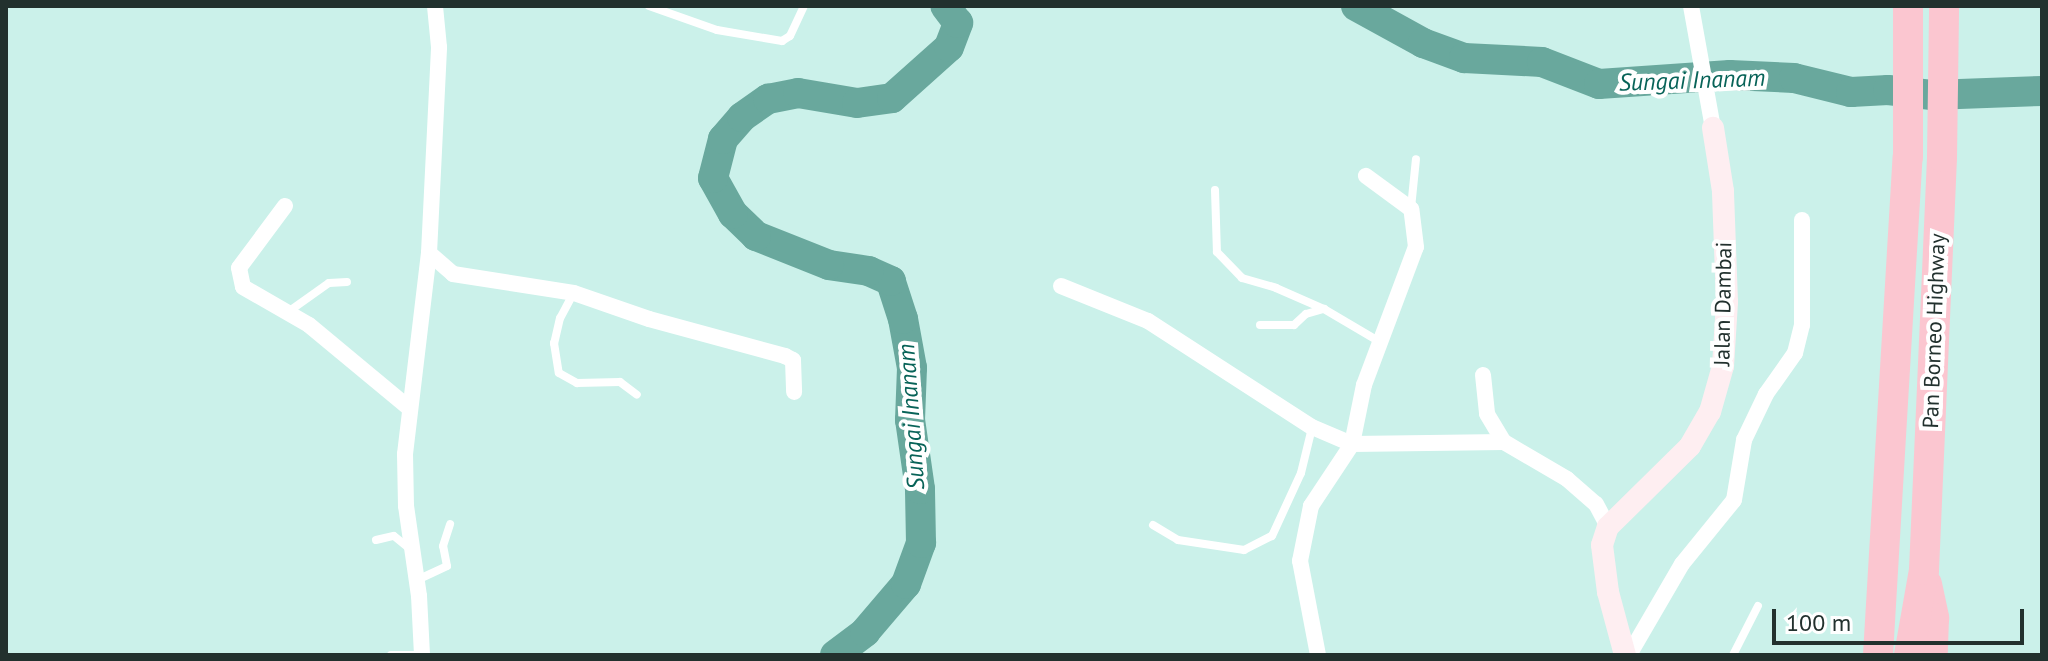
<!DOCTYPE html>
<html>
<head>
<meta charset="utf-8">
<style>
	body { margin:0 }
	#map { position:relative; width:2048px; height:661px; overflow:hidden; background:#cbf1ea; font-family:"PT Sans",sans-serif }
	div>[style] { position:absolute }
	.river>* { height:30px; margin:-15px; padding:0 15px; transform-origin:15px; border-radius:15px; background:#69a89d }
	.lane>* { height:8px; margin:-4px; padding:0 4px; transform-origin:4px; border-radius:4px; background:#fff }
	.street>* { height:16px; margin:-8px; padding:0 8px; transform-origin:8px; border-radius:8px; background:#fff }
	.secondary>* { height:22px; margin:-11px; padding:0 11px; transform-origin:11px; border-radius:11px; background:#feeef1 }
	.highway>* { height:30px; margin:-15px; padding:0 15px; transform-origin:15px; border-radius:15px; background:#fbc6d0 }
	span { translate:-50% -50%; white-space:nowrap; text-align:center; line-height:1.15; -webkit-text-stroke:8px #fff; paint-order:stroke }
	.street-label { font-size:22px; color:#22312e }
	.water-label { font-size:24px; color:#086358; font-style:italic }
	.frame { position:absolute; inset:0; border:8px solid #22312e; pointer-events:none }
	.scale { position:absolute; left:1772px; top:609px; width:252px; height:36px; box-sizing:border-box; border:4px solid #22312e; border-top:0; padding-left:10px; font-size:24px; line-height:28px; white-space:nowrap; color:#22312e; -webkit-text-stroke:6px #fff; paint-order:stroke }
</style>
</head>
<body>
<div id="map">
	<div class="river">
		<div style="left:1356px;top:6px;width:77px;rotate:28.9deg"></div>
		<div style="left:1423px;top:43px;width:44px;rotate:20.1deg"></div>
		<div style="left:1464px;top:58px;width:78px;rotate:2.9deg"></div>
		<div style="left:1542px;top:62px;width:61px;rotate:21.1deg"></div>
		<div style="left:1599px;top:84px;width:131px;rotate:-3.9deg"></div>
		<div style="left:1730px;top:75px;width:64px;rotate:2.7deg"></div>
		<div style="left:1794px;top:78px;width:59px;rotate:13.8deg"></div>
		<div style="left:1851px;top:92px;width:37px;rotate:-3deg"></div>
		<div style="left:1888px;top:90px;width:44px;rotate:6.5deg"></div>
		<div style="left:1932px;top:95px;width:110px;rotate:-2.1deg"></div>
		<div style="left:835px;top:655px;width:38px;rotate:-37deg"></div>
		<div style="left:865px;top:632px;width:63px;rotate:-49.5deg"></div>
		<div style="left:906px;top:584px;width:44px;rotate:-69.9deg"></div>
		<div style="left:921px;top:543px;width:54px;rotate:-91.1deg"></div>
		<div style="left:920px;top:489px;width:70px;rotate:-98.2deg"></div>
		<div style="left:910px;top:420px;width:52px;rotate:-87.8deg"></div>
		<div style="left:912px;top:368px;width:50px;rotate:-100.4deg"></div>
		<div style="left:903px;top:319px;width:40px;rotate:-108deg"></div>
		<div style="left:891px;top:281px;width:24px;rotate:-156deg"></div>
		<div style="left:869px;top:271px;width:40px;rotate:-171.5deg"></div>
		<div style="left:829px;top:265px;width:79px;rotate:-158.3deg"></div>
		<div style="left:756px;top:236px;width:32px;rotate:-136deg"></div>
		<div style="left:733px;top:214px;width:41px;rotate:-119.1deg"></div>
		<div style="left:713px;top:178px;width:40px;rotate:-75.6deg"></div>
		<div style="left:723px;top:139px;width:29px;rotate:-49deg"></div>
		<div style="left:742px;top:117px;width:32px;rotate:-35deg"></div>
		<div style="left:768px;top:99px;width:31px;rotate:-11deg"></div>
		<div style="left:798px;top:93px;width:60px;rotate:9.6deg"></div>
		<div style="left:857px;top:103px;width:35px;rotate:-8deg"></div>
		<div style="left:892px;top:98px;width:76px;rotate:-41.8deg"></div>
		<div style="left:949px;top:47px;width:26px;rotate:-69deg"></div>
		<div style="left:958px;top:23px;width:21px;rotate:-127deg"></div>
	</div>
	<div class="lane">
		<div style="left:649px;top:6px;width:72px;rotate:19.4deg"></div>
		<div style="left:717px;top:30px;width:66px;rotate:9.6deg"></div>
		<div style="left:782px;top:41px;width:9px;rotate:-32deg"></div>
		<div style="left:790px;top:36px;width:33px;rotate:-65deg"></div>
		<div style="left:1215px;top:190px;width:62px;rotate:88.2deg"></div>
		<div style="left:1217px;top:252px;width:36px;rotate:46deg"></div>
		<div style="left:1242px;top:278px;width:35px;rotate:16deg"></div>
		<div style="left:1276px;top:288px;width:52px;rotate:23.6deg"></div>
		<div style="left:1324px;top:309px;width:65px;rotate:30.5deg"></div>
		<div style="left:1411px;top:208px;width:49px;rotate:-84.2deg"></div>
		<div style="left:573px;top:294px;width:27px;rotate:118deg"></div>
		<div style="left:560px;top:318px;width:26px;rotate:103deg"></div>
		<div style="left:554px;top:343px;width:30px;rotate:81deg"></div>
		<div style="left:559px;top:373px;width:21px;rotate:29deg"></div>
		<div style="left:577px;top:383px;width:43px;rotate:-1.3deg"></div>
		<div style="left:620px;top:382px;width:21px;rotate:37deg"></div>
		<div style="left:288px;top:312px;width:50px;rotate:-35.3deg"></div>
		<div style="left:329px;top:283px;width:18px;rotate:-3deg"></div>
		<div style="left:1260px;top:325px;width:34px"></div>
		<div style="left:1294px;top:325px;width:16px;rotate:-43deg"></div>
		<div style="left:1306px;top:314px;width:19px;rotate:-16deg"></div>
		<div style="left:1153px;top:525px;width:29px;rotate:31deg"></div>
		<div style="left:1178px;top:540px;width:67px;rotate:8.6deg"></div>
		<div style="left:1244px;top:550px;width:31px;rotate:-27deg"></div>
		<div style="left:1272px;top:536px;width:69px;rotate:-65.3deg"></div>
		<div style="left:1301px;top:473px;width:46px;rotate:-76.3deg"></div>
		<div style="left:376px;top:540px;width:18px;rotate:-13deg"></div>
		<div style="left:394px;top:536px;width:22px;rotate:39deg"></div>
		<div style="left:417px;top:580px;width:33px;rotate:-25deg"></div>
		<div style="left:447px;top:566px;width:20px;rotate:-101deg"></div>
		<div style="left:443px;top:546px;width:23px;rotate:-72deg"></div>
		<div style="left:391px;top:655px;width:26px"></div>
		<div style="left:1733px;top:655px;width:55px;rotate:-63deg"></div>
	</div>
	<div class="street">
		<div style="left:1691px;top:6px;width:124px;rotate:79.8deg"></div>
		<div style="left:285px;top:206px;width:77px;rotate:126.6deg"></div>
		<div style="left:239px;top:268px;width:19px;rotate:78deg"></div>
		<div style="left:243px;top:287px;width:76px;rotate:29.9deg"></div>
		<div style="left:309px;top:325px;width:131px;rotate:39.7deg"></div>
		<div style="left:429px;top:253px;width:32px;rotate:41deg"></div>
		<div style="left:453px;top:274px;width:122px;rotate:8.9deg"></div>
		<div style="left:574px;top:293px;width:79px;rotate:19.1deg"></div>
		<div style="left:649px;top:319px;width:141px;rotate:15.2deg"></div>
		<div style="left:785px;top:356px;width:9px;rotate:27deg"></div>
		<div style="left:793px;top:360px;width:32px;rotate:88deg"></div>
		<div style="left:1061px;top:286px;width:94px;rotate:21.9deg"></div>
		<div style="left:1148px;top:321px;width:195px;rotate:32.9deg"></div>
		<div style="left:1312px;top:427px;width:43px;rotate:23deg"></div>
		<div style="left:1352px;top:444px;width:152px;rotate:-0.8deg"></div>
		<div style="left:1504px;top:442px;width:73px;rotate:30.4deg"></div>
		<div style="left:1567px;top:479px;width:38px;rotate:41deg"></div>
		<div style="left:1596px;top:504px;width:26px;rotate:62deg"></div>
		<div style="left:1483px;top:375px;width:39px;rotate:84deg"></div>
		<div style="left:1487px;top:414px;width:33px;rotate:59deg"></div>
		<div style="left:422px;top:655px;width:59px;rotate:-92.9deg"></div>
		<div style="left:419px;top:596px;width:91px;rotate:-98.2deg"></div>
		<div style="left:406px;top:506px;width:52px;rotate:-91.1deg"></div>
		<div style="left:405px;top:454px;width:202px;rotate:-83.2deg"></div>
		<div style="left:429px;top:253px;width:206px;rotate:-87.2deg"></div>
		<div style="left:439px;top:47px;width:41px;rotate:-95.6deg"></div>
		<div style="left:1318px;top:655px;width:96px;rotate:-100.8deg"></div>
		<div style="left:1300px;top:561px;width:56px;rotate:-78.7deg"></div>
		<div style="left:1311px;top:506px;width:74px;rotate:-56.5deg"></div>
		<div style="left:1352px;top:444px;width:60px;rotate:-78.5deg"></div>
		<div style="left:1364px;top:385px;width:147px;rotate:-69.4deg"></div>
		<div style="left:1416px;top:247px;width:38px;rotate:-97deg"></div>
		<div style="left:1411px;top:209px;width:56px;rotate:-143.7deg"></div>
		<div style="left:1629px;top:655px;width:105px;rotate:-59.8deg"></div>
		<div style="left:1682px;top:564px;width:82px;rotate:-50.9deg"></div>
		<div style="left:1734px;top:500px;width:61px;rotate:-80.5deg"></div>
		<div style="left:1744px;top:440px;width:51px;rotate:-64.4deg"></div>
		<div style="left:1766px;top:394px;width:50px;rotate:-54.7deg"></div>
		<div style="left:1795px;top:353px;width:29px;rotate:-76deg"></div>
		<div style="left:1802px;top:325px;width:105px;rotate:-90deg"></div>
	</div>
	<div class="secondary">
		<div style="left:1625px;top:655px;width:65px;rotate:-105.1deg"></div>
		<div style="left:1608px;top:592px;width:47px;rotate:-97.3deg"></div>
		<div style="left:1602px;top:545px;width:19px;rotate:-72deg"></div>
		<div style="left:1608px;top:527px;width:115px;rotate:-44.6deg"></div>
		<div style="left:1690px;top:446px;width:39px;rotate:-60deg"></div>
		<div style="left:1710px;top:412px;width:48px;rotate:-74.2deg"></div>
		<div style="left:1723px;top:366px;width:64px;rotate:-86.4deg"></div>
		<div style="left:1727px;top:302px;width:111px;rotate:-92.1deg"></div>
		<div style="left:1723px;top:191px;width:64px;rotate:-99deg"></div>
	</div>
	<div class="highway">
		<div style="left:1927px;top:584px;width:35px;rotate:78deg"></div>
		<div style="left:1934px;top:618px;width:37px;rotate:92deg"></div>
		<div style="left:1878px;top:655px;width:499px;rotate:-86.6deg"></div>
		<div style="left:1908px;top:157px;width:151px;rotate:-90deg"></div>
		<div style="left:1909px;top:655px;width:86px;rotate:-80deg"></div>
		<div style="left:1924px;top:570px;width:413px;rotate:-87.5deg"></div>
		<div style="left:1942px;top:157px;width:151px;rotate:-89.2deg"></div>
	</div>
	<div class="street-label">
		<span style="left:1723px;top:304px;rotate:-89deg">Jalan Dambai</span>
		<span style="left:1934px;top:331px;rotate:-88deg">Pan Borneo Highway</span>
	</div>
	<div class="water-label">
		<span style="left:1692px;top:80px;rotate:-2deg">Sungai Inanam</span>
		<span style="left:911px;top:417px;rotate:-94deg">Sungai Inanam</span>
	</div>
	<div class="frame"></div>
	<div class="scale">100 m</div>
</div>
</body>
</html>
